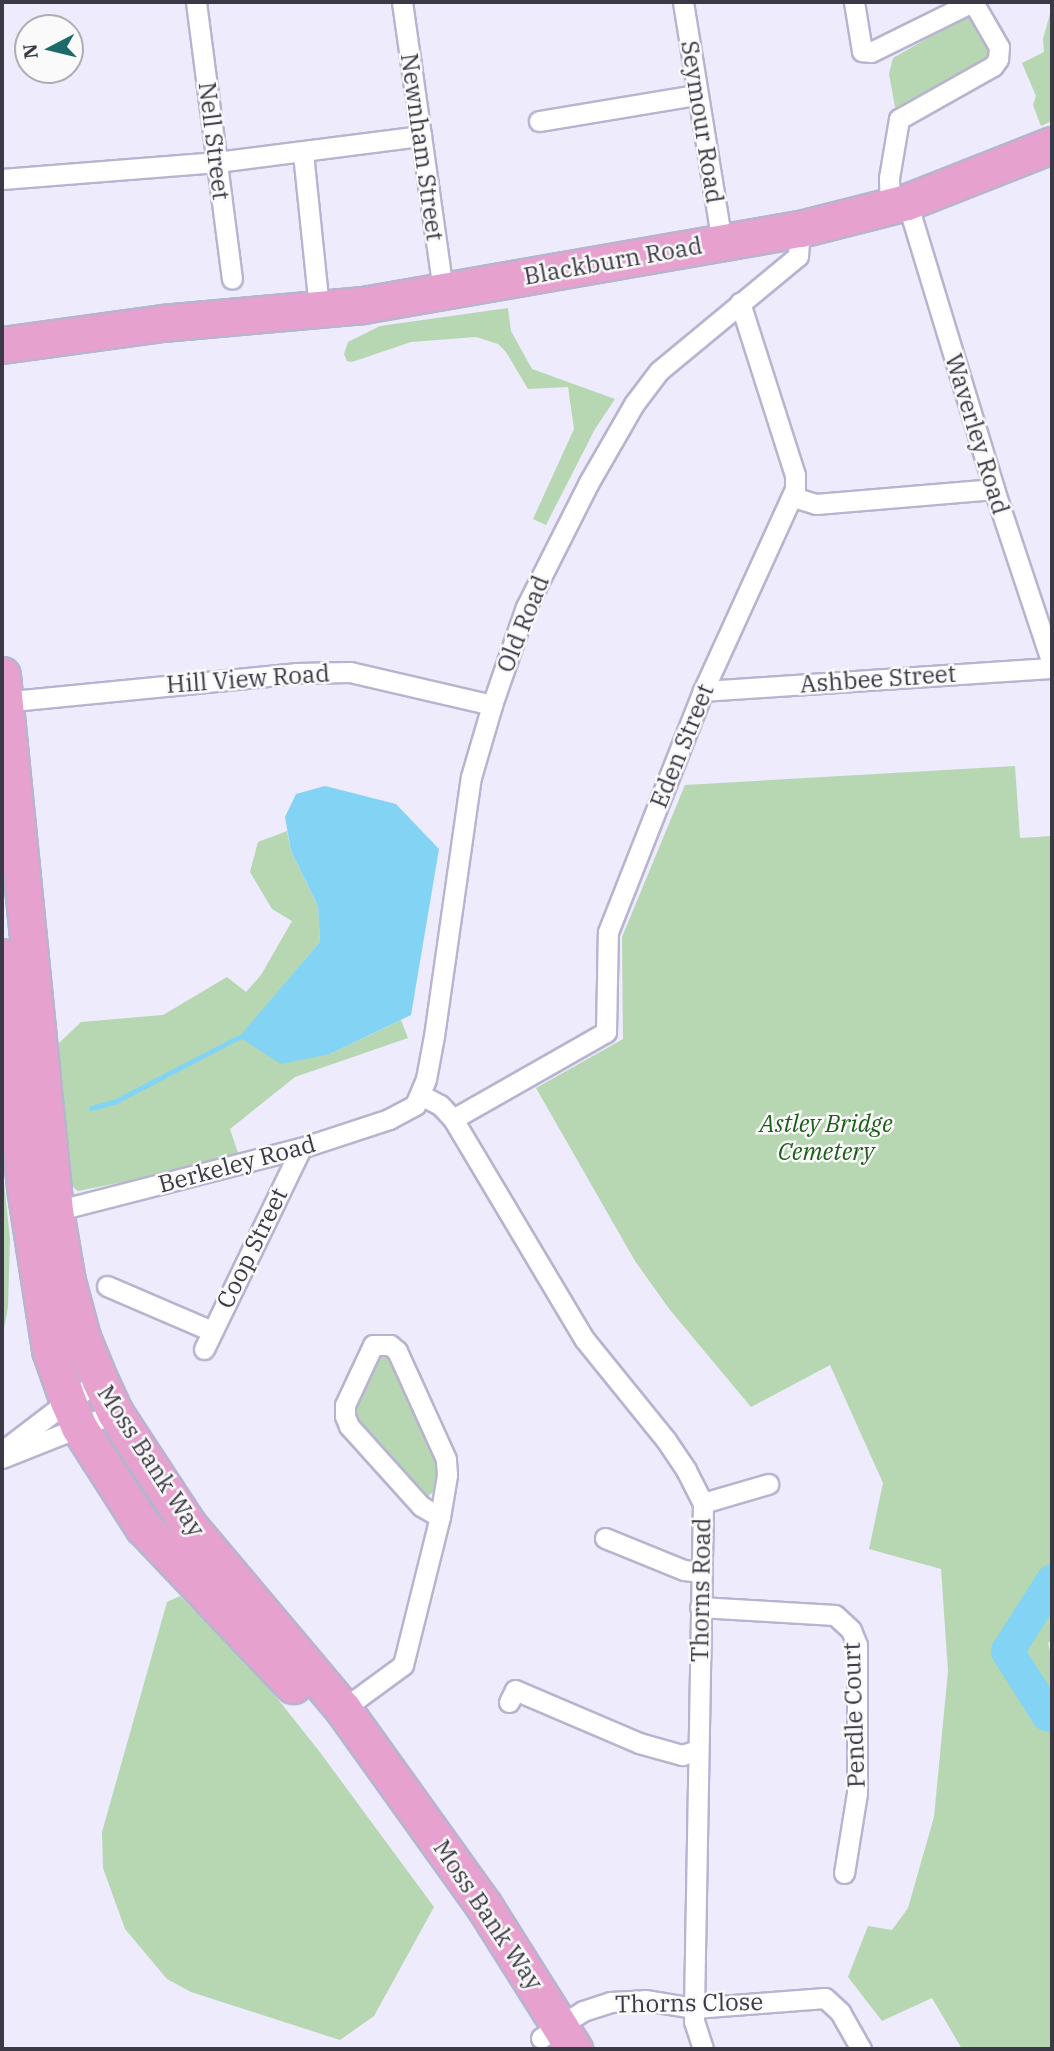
<!DOCTYPE html>
<html>
<head>
<meta charset="utf-8">
<style>
	body { margin:0 }
	#map { position:relative; width:1054px; height:2051px; overflow:hidden; background:#edebfc; font-family:"IBM Plex Serif",serif }
	div>[style] { position:absolute }
	.green>* { inset:0; background:#b6d7b2 }
	.water>* { inset:0; background:#83d3f5 }
	.stream>* { height:5px; margin:-2.5px; padding:0 2.5px; transform-origin:2.5px; border-radius:2.5px; background:#83d3f5 }
	.river>* { height:33px; margin:-16.5px; padding:0 16.5px; transform-origin:16.5px; border-radius:16.5px; background:#83d3f5 }
	.roads { filter:drop-shadow(2px 0 #b8b4d0) drop-shadow(-2px 0 #b8b4d0) drop-shadow(0 2px #b8b4d0) drop-shadow(0 -2px #b8b4d0) }
	.street>* { height:19px; margin:-9.5px; padding:0 9.5px; transform-origin:9.5px; border-radius:9.5px; background:#fff }
	.highway>* { height:35px; margin:-17.5px; padding:0 17.5px; transform-origin:17.5px; border-radius:17.5px; background:#e7a1cf }
	span { translate:-50% -50%; white-space:nowrap; text-align:center; line-height:1.15; -webkit-text-stroke:5px #fafafa; paint-order:stroke }
	.street-label { font-size:24px; color:#3b3945 }
	.park-label { font-size:24px; color:#1b5e18; font-style:italic }
	.frame { position:absolute; inset:0; border:4px solid #3b3945; pointer-events:none }
	.north { position:absolute; left:14px; top:14px; width:70px; height:70px; box-sizing:border-box; background:#fafafa; border:2px solid #aeadb2; border-radius:50%; rotate:263deg; font-size:19px; font-weight:700; line-height:28px; text-align:center; color:#3b3945 }
	.north::after { content:''; display:block; margin:auto; width:24px; height:32px; background:#1d6a6a; clip-path:polygon(50% 0,100% 100%,50% 72%,0 100%) }
</style>
</head>
<body>
<div id="map">
	<div class="green">
		<div style="clip-path:polygon(1052px 6px,1052px 121px,1041px 126px,1033px 105px,1036px 96px,1022px 63px,1044px 52px,1043px 39px)"></div>
		<div style="clip-path:polygon(970px 14px,989px 52px,979px 66px,896px 112px,889px 74px,893px 58px)"></div>
		<div style="clip-path:polygon(508px 308px,511px 331px,532px 369px,615px 399px,595px 429px,546px 525px,533px 519px,574px 429px,568px 387px,528px 389px,506px 352px,498px 344px,476px 337px,411px 342px,352px 362px,347px 361px,344px 354px,348px 342px,380px 326px)"></div>
		<div style="clip-path:polygon(1015px 766px,1020px 838px,1052px 836px,1052px 1640px,1048px 1643px,1052px 1659px,1052px 2049px,962px 2049px,932px 1998px,882px 2021px,848px 1977px,868px 1926px,892px 1930px,908px 1908px,934px 1817px,948px 1671px,941px 1569px,869px 1549px,883px 1483px,830px 1365px,751px 1407px,670px 1310px,635px 1261px,536px 1088px,623px 1039px,622px 937px,685px 785px)"></div>
		<div style="clip-path:polygon(287px 831px,291px 851px,318px 906px,320px 942px,240px 1037px,330px 1054px,401px 1020px,408px 1038px,295px 1077px,230px 1129px,240px 1159px,78px 1191px,68px 1183px,55px 1047px,81px 1022px,163px 1015px,227px 977px,246px 992px,261px 975px,292px 921px,272px 909px,250px 872px,258px 842px)"></div>
		<div style="clip-path:polygon(2px 1164px,10px 1239px,8px 1307px,2px 1339px)"></div>
		<div style="clip-path:polygon(382px 1352px,391px 1357px,438px 1463px,433px 1492px,427px 1497px,418px 1496px,356px 1425px,353px 1403px,378px 1353px)"></div>
		<div style="clip-path:polygon(180px 1596px,254px 1669px,319px 1751px,434px 1907px,374px 2016px,340px 2040px,191px 1992px,167px 1979px,125px 1929px,103px 1868px,102px 1832px,167px 1602px)"></div>
	</div>
	<div class="water">
		<div style="clip-path:polygon(325px 786px,396px 804px,439px 849px,411px 1015px,330px 1054px,281px 1064px,239px 1037px,320px 942px,318px 906px,291px 851px,285px 817px,296px 794px)"></div>
	</div>
	<div class="stream">
		<div style="left:91px;top:1108px;width:24px;rotate:-15deg"></div>
		<div style="left:114px;top:1102px;width:141px;rotate:-27.5deg"></div>
	</div>
	<div class="river">
		<div style="left:1052px;top:1580px;width:84px;rotate:122.4deg"></div>
		<div style="left:1007px;top:1651px;width:75px;rotate:57.6deg"></div>
		<div style="left:1047px;top:1714px;width:5px;rotate:11deg"></div>
	</div>
	<div class="roads">
		<div class="street">
			<div style="left:196px;top:2px;width:279px;rotate:82.6deg"></div>
			<div style="left:402px;top:2px;width:292px;rotate:81.9deg"></div>
			<div style="left:683px;top:2px;width:243px;rotate:80.8deg"></div>
			<div style="left:854px;top:2px;width:50px;rotate:80.7deg"></div>
			<div style="left:862px;top:51px;width:9px;rotate:6deg"></div>
			<div style="left:871px;top:52px;width:113px;rotate:-26.3deg"></div>
			<div style="left:539px;top:121px;width:159px;rotate:-9.4deg"></div>
			<div style="left:303px;top:153px;width:157px;rotate:84.1deg"></div>
			<div style="left:2px;top:179px;width:216px;rotate:-4.5deg"></div>
			<div style="left:217px;top:162px;width:206px;rotate:-7.3deg"></div>
			<div style="left:907px;top:202px;width:300px;rotate:73.1deg"></div>
			<div style="left:994px;top:489px;width:183px;rotate:71.6deg"></div>
			<div style="left:890px;top:208px;width:30px;rotate:-92deg"></div>
			<div style="left:889px;top:178px;width:60px;rotate:-80.4deg"></div>
			<div style="left:899px;top:119px;width:108px;rotate:-29.4deg"></div>
			<div style="left:993px;top:66px;width:9px;rotate:-54deg"></div>
			<div style="left:998px;top:59px;width:12px;rotate:-85deg"></div>
			<div style="left:999px;top:47px;width:52px;rotate:-120deg"></div>
			<div style="left:793px;top:497px;width:24px;rotate:17deg"></div>
			<div style="left:816px;top:504px;width:179px;rotate:-4.8deg"></div>
			<div style="left:703px;top:691px;width:350px;rotate:-3.8deg"></div>
			<div style="left:2px;top:702px;width:295px;rotate:-5.6deg"></div>
			<div style="left:296px;top:673px;width:54px;rotate:-1.1deg"></div>
			<div style="left:350px;top:672px;width:146px;rotate:13.1deg"></div>
			<div style="left:421px;top:1095px;width:21px;rotate:28deg"></div>
			<div style="left:440px;top:1105px;width:19px;rotate:47deg"></div>
			<div style="left:453px;top:1119px;width:257px;rotate:59.2deg"></div>
			<div style="left:585px;top:1340px;width:129px;rotate:51deg"></div>
			<div style="left:666px;top:1440px;width:36px;rotate:56deg"></div>
			<div style="left:686px;top:1470px;width:37px;rotate:63deg"></div>
			<div style="left:703px;top:1503px;width:505px;rotate:91.02deg"></div>
			<div style="left:694px;top:2008px;width:13px;rotate:90deg"></div>
			<div style="left:694px;top:2021px;width:29px;rotate:72deg"></div>
			<div style="left:453px;top:1119px;width:176px;rotate:-29.6deg"></div>
			<div style="left:606px;top:1032px;width:100px;rotate:-88.9deg"></div>
			<div style="left:608px;top:932px;width:259px;rotate:-68.5deg"></div>
			<div style="left:703px;top:691px;width:222px;rotate:-65.5deg"></div>
			<div style="left:795px;top:489px;width:14px;rotate:-90deg"></div>
			<div style="left:795px;top:475px;width:181px;rotate:-107.7deg"></div>
			<div style="left:55px;top:1211px;width:254px;rotate:-14.4deg"></div>
			<div style="left:301px;top:1148px;width:93px;rotate:-18.2deg"></div>
			<div style="left:389px;top:1119px;width:30px;rotate:-28deg"></div>
			<div style="left:415px;top:1105px;width:28px;rotate:-67deg"></div>
			<div style="left:426px;top:1079px;width:44px;rotate:-79.5deg"></div>
			<div style="left:434px;top:1036px;width:262px;rotate:-81.9deg"></div>
			<div style="left:471px;top:777px;width:75px;rotate:-73.7deg"></div>
			<div style="left:492px;top:705px;width:104px;rotate:-70.9deg"></div>
			<div style="left:526px;top:607px;width:138px;rotate:-63.2deg"></div>
			<div style="left:588px;top:484px;width:92px;rotate:-60.1deg"></div>
			<div style="left:634px;top:404px;width:41px;rotate:-52.9deg"></div>
			<div style="left:659px;top:371px;width:180px;rotate:-39.6deg"></div>
			<div style="left:798px;top:256px;width:27px;rotate:-86deg"></div>
			<div style="left:107px;top:1286px;width:114px;rotate:23.2deg"></div>
			<div style="left:204px;top:1349px;width:223px;rotate:-64.2deg"></div>
			<div style="left:5px;top:1449px;width:79px;rotate:-37.3deg"></div>
			<div style="left:68px;top:1401px;width:38px;rotate:-32deg"></div>
			<div style="left:2px;top:1458px;width:122px;rotate:-21.7deg"></div>
			<div style="left:703px;top:1503px;width:68px;rotate:-16.3deg"></div>
			<div style="left:605px;top:1538px;width:85px;rotate:22.1deg"></div>
			<div style="left:684px;top:1570px;width:17px;rotate:7deg"></div>
			<div style="left:700px;top:1607px;width:135px;rotate:3.4deg"></div>
			<div style="left:835px;top:1615px;width:22px;rotate:43deg"></div>
			<div style="left:851px;top:1630px;width:16px;rotate:68deg"></div>
			<div style="left:857px;top:1645px;width:148px;rotate:90deg"></div>
			<div style="left:857px;top:1793px;width:81px;rotate:99.2deg"></div>
			<div style="left:509px;top:1702px;width:13px;rotate:-63deg"></div>
			<div style="left:515px;top:1690px;width:135px;rotate:23.1deg"></div>
			<div style="left:639px;top:1743px;width:45px;rotate:15.6deg"></div>
			<div style="left:682px;top:1755px;width:16px;rotate:-18deg"></div>
			<div style="left:343px;top:1709px;width:74px;rotate:-36.3deg"></div>
			<div style="left:403px;top:1665px;width:153px;rotate:-76deg"></div>
			<div style="left:440px;top:1517px;width:43px;rotate:-80.5deg"></div>
			<div style="left:447px;top:1475px;width:16px;rotate:-94deg"></div>
			<div style="left:446px;top:1459px;width:119px;rotate:-114.4deg"></div>
			<div style="left:397px;top:1351px;width:9px;rotate:-139deg"></div>
			<div style="left:390px;top:1345px;width:17px;rotate:180deg"></div>
			<div style="left:373px;top:1345px;width:66px;rotate:115deg"></div>
			<div style="left:345px;top:1405px;width:11px;rotate:90deg"></div>
			<div style="left:345px;top:1416px;width:11px;rotate:68deg"></div>
			<div style="left:349px;top:1426px;width:108px;rotate:48deg"></div>
			<div style="left:421px;top:1506px;width:22px;rotate:30deg"></div>
			<div style="left:541px;top:2038px;width:50px;rotate:-32.7deg"></div>
			<div style="left:583px;top:2011px;width:28px;rotate:-18deg"></div>
			<div style="left:610px;top:2002px;width:35px;rotate:-3deg"></div>
			<div style="left:645px;top:2000px;width:50px;rotate:9.3deg"></div>
			<div style="left:694px;top:2008px;width:131px;rotate:-4.4deg"></div>
			<div style="left:825px;top:1998px;width:21px;rotate:43deg"></div>
			<div style="left:840px;top:2012px;width:43px;rotate:60.4deg"></div>
		</div>
		<div class="highway">
			<div style="left:2px;top:345px;width:162px;rotate:-7.8deg"></div>
			<div style="left:162px;top:323px;width:202px;rotate:-5.1deg"></div>
			<div style="left:363px;top:305px;width:444px;rotate:-9.9deg"></div>
			<div style="left:800px;top:229px;width:110px;rotate:-14.2deg"></div>
			<div style="left:907px;top:202px;width:156px;rotate:-21.5deg"></div>
			<div style="left:2px;top:675px;width:539px;rotate:84.35deg"></div>
			<div style="left:55px;top:1211px;width:71px;rotate:80.3deg"></div>
			<div style="left:67px;top:1281px;width:58px;rotate:75deg"></div>
			<div style="left:82px;top:1337px;width:48px;rotate:67.8deg"></div>
			<div style="left:100px;top:1381px;width:35px;rotate:65deg"></div>
			<div style="left:115px;top:1413px;width:135px;rotate:56.8deg"></div>
			<div style="left:189px;top:1526px;width:239px;rotate:49.9deg"></div>
			<div style="left:343px;top:1709px;width:242px;rotate:54.4deg"></div>
			<div style="left:484px;top:1906px;width:169px;rotate:57.8deg"></div>
			<div style="left:2px;top:957px;width:232px;rotate:84.3deg"></div>
			<div style="left:25px;top:1188px;width:164px;rotate:81.2deg"></div>
			<div style="left:50px;top:1350px;width:54px;rotate:70.6deg"></div>
			<div style="left:68px;top:1401px;width:28px;rotate:67deg"></div>
			<div style="left:79px;top:1427px;width:119px;rotate:57.4deg"></div>
			<div style="left:143px;top:1527px;width:218px;rotate:46.5deg"></div>
		</div>
	</div>
	<div class="street-label">
		<span style="left:702px;top:122px;rotate:81deg">Seymour Road</span>
		<span style="left:214px;top:141px;rotate:83deg">Nell Street</span>
		<span style="left:422px;top:147px;rotate:82deg">Newnham Street</span>
		<span style="left:613px;top:261px;rotate:-10deg">Blackburn Road</span>
		<span style="left:977px;top:434px;rotate:73deg">Waverley Road</span>
		<span style="left:523px;top:624px;rotate:-68deg">Old Road</span>
		<span style="left:248px;top:679px;rotate:-4deg">Hill View Road</span>
		<span style="left:878px;top:679px;rotate:-4deg">Ashbee Street</span>
		<span style="left:682px;top:746px;rotate:-68deg">Eden Street</span>
		<span style="left:237px;top:1164px;rotate:-15deg">Berkeley Road</span>
		<span style="left:252px;top:1248px;rotate:-64deg">Coop Street</span>
		<span style="left:151px;top:1461px;rotate:57deg">Moss Bank Way</span>
		<span style="left:701px;top:1590px;rotate:-89deg">Thorns Road</span>
		<span style="left:854px;top:1715px;rotate:-92deg">Pendle Court</span>
		<span style="left:488px;top:1915px;rotate:56deg">Moss Bank Way</span>
		<span style="left:689px;top:2003px;rotate:-1deg">Thorns Close</span>
	</div>
	<div class="park-label">
		<span style="left:826px;top:1138px">Astley Bridge<br>Cemetery</span>
	</div>
	<div class="frame"></div>
	<div class="north">N</div>
</div>
</body>
</html>
